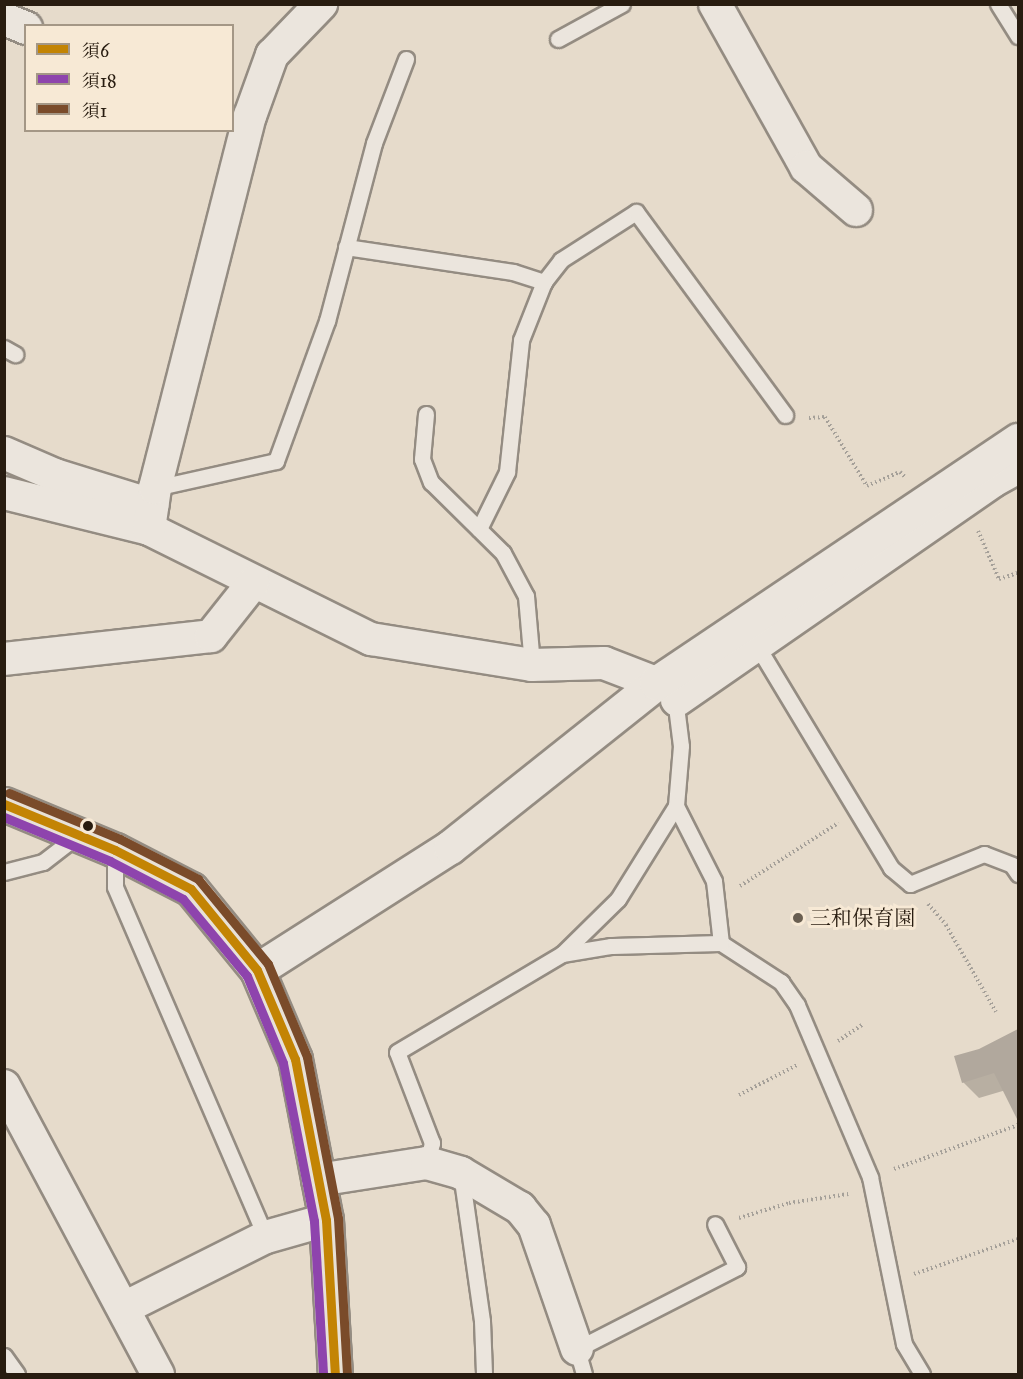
<!DOCTYPE html>
<html>
<head>
<meta charset="utf-8">
<style>
	body { margin:0 }
	#map { position:relative; width:1023px; height:1379px; overflow:hidden; background:#e6dbcb; font-family:"IM FELL Great Primer","Noto Serif JP",serif }
	div>[style] { position:absolute }
	.shadow>* { inset:0; background:#0003 }
	.building>* { inset:0; background:#b1a89d }
	.path>* { height:4px; margin-top:-2px; transform-origin:0; background:repeating-linear-gradient(90deg,#a5a099 0 1.5px,transparent 0 4.5px) }
	.roads { filter:drop-shadow(2px 0 #948c82) drop-shadow(-2px 0 #948c82) drop-shadow(0 2px #948c82) drop-shadow(0 -2px #948c82) }
	.lane>* { height:15px; margin:-7.5px; padding:0 7.5px; transform-origin:7.5px; border-radius:7.5px; background:#ebe5dd }
	.street>* { height:32px; margin:-16px; padding:0 16px; transform-origin:16px; border-radius:16px; background:#ebe5dd }
	.secondary>* { height:33px; margin:-16.5px; padding:0 16.5px; transform-origin:16.5px; border-radius:16.5px; background:#ebe5dd }
	.primary>* { height:33px; margin:-16.5px; padding:0 16.5px; transform-origin:16.5px; border-radius:16.5px; background:#e8e1d7 }
	.bus-1>* { height:9px; margin:-4.5px; padding:0 4.5px; transform-origin:4.5px; border-radius:4.5px; background:#c38404 }
	.bus-2>* { height:9px; margin:-4.5px; padding:0 4.5px; transform-origin:4.5px; border-radius:4.5px; background:#8e44ad }
	.bus-3>* { height:9px; margin:-4.5px; padding:0 4.5px; transform-origin:4.5px; border-radius:4.5px; background:#7a4b2a }
	.dots>* { width:16px; height:16px; translate:-50% -50%; box-sizing:border-box; border:3px solid #f7e9d5; border-radius:50% }
	span { translate:-50% -50%; white-space:nowrap; text-align:center; line-height:1.15; -webkit-text-stroke:6px #f7e9d5; paint-order:stroke }
	.poi-label { font-size:21px; color:#281c10 }
	.left { translate:0 -50%; text-align:left }
	.frame { position:absolute; inset:0; border:6px solid #281c10; pointer-events:none }
	.legend { position:absolute; left:24px; top:24px; width:210px; height:108px; box-sizing:border-box; background:#f7e9d5; border:2px solid #a49786; margin:0; padding:8px 10px; list-style:none; font-size:18px; color:#281c10 }
	.legend li { display:flex; align-items:center; gap:12px; height:30px }
	.legend b { width:30px; border:2px solid #a49786 }
</style>
</head>
<body>
<div id="map">
	<div class="shadow">
		<div style="clip-path:polygon(1018px 1030px,1018px 1103px,1006px 1090px,979px 1098px,963px 1082px,980px 1050px)"></div>
	</div>
	<div class="building">
		<div style="clip-path:polygon(1018px 1029px,1018px 1121px,994px 1073px,962px 1083px,954px 1056px,979px 1049px)"></div>
	</div>
	<div class="path">
		<div style="left:809px;top:418px;width:16px;rotate:-4deg"></div>
		<div style="left:825px;top:417px;width:81px;rotate:58.7deg"></div>
		<div style="left:867px;top:486px;width:36px;rotate:-23deg"></div>
		<div style="left:900px;top:472px;width:7px;rotate:45deg"></div>
		<div style="left:978px;top:531px;width:52px;rotate:66.4deg"></div>
		<div style="left:999px;top:579px;width:20px;rotate:-18deg"></div>
		<div style="left:740px;top:886px;width:117px;rotate:-32.7deg"></div>
		<div style="left:928px;top:904px;width:28px;rotate:49deg"></div>
		<div style="left:946px;top:925px;width:100px;rotate:60.1deg"></div>
		<div style="left:838px;top:1041px;width:29px;rotate:-34deg"></div>
		<div style="left:739px;top:1095px;width:65px;rotate:-27.3deg"></div>
		<div style="left:894px;top:1169px;width:132px;rotate:-19.5deg"></div>
		<div style="left:739px;top:1218px;width:52px;rotate:-16.7deg"></div>
		<div style="left:789px;top:1203px;width:60px;rotate:-8.7deg"></div>
		<div style="left:914px;top:1274px;width:110px;rotate:-18.6deg"></div>
	</div>
	<div class="roads">
		<div class="lane">
			<div style="left:998px;top:4px;width:38px;rotate:58deg"></div>
			<div style="left:558px;top:39px;width:73px;rotate:-28.7deg"></div>
			<div style="left:346px;top:247px;width:169px;rotate:8.5deg"></div>
			<div style="left:513px;top:272px;width:33px;rotate:18deg"></div>
			<div style="left:4px;top:348px;width:13px;rotate:29deg"></div>
			<div style="left:426px;top:414px;width:45px;rotate:95.1deg"></div>
			<div style="left:422px;top:459px;width:25px;rotate:69deg"></div>
			<div style="left:431px;top:482px;width:101px;rotate:44.6deg"></div>
			<div style="left:503px;top:553px;width:49px;rotate:61.9deg"></div>
			<div style="left:526px;top:596px;width:69px;rotate:85deg"></div>
			<div style="left:155px;top:488px;width:124px;rotate:-12.6deg"></div>
			<div style="left:276px;top:461px;width:149px;rotate:-70deg"></div>
			<div style="left:327px;top:321px;width:184px;rotate:-75.2deg"></div>
			<div style="left:374px;top:143px;width:90px;rotate:-69.1deg"></div>
			<div style="left:479px;top:529px;width:64px;rotate:-63.8deg"></div>
			<div style="left:507px;top:472px;width:133px;rotate:-83.9deg"></div>
			<div style="left:521px;top:340px;width:62px;rotate:-68.4deg"></div>
			<div style="left:544px;top:282px;width:28px;rotate:-52deg"></div>
			<div style="left:561px;top:260px;width:89px;rotate:-32.6deg"></div>
			<div style="left:636px;top:212px;width:252px;rotate:53.7deg"></div>
			<div style="left:756px;top:644px;width:262px;rotate:58.9deg"></div>
			<div style="left:891px;top:868px;width:25px;rotate:40deg"></div>
			<div style="left:910px;top:884px;width:80px;rotate:-22.1deg"></div>
			<div style="left:984px;top:854px;width:30px;rotate:21deg"></div>
			<div style="left:1012px;top:865px;width:11px;rotate:56deg"></div>
			<div style="left:675px;top:698px;width:48px;rotate:82.9deg"></div>
			<div style="left:681px;top:746px;width:60px;rotate:94.8deg"></div>
			<div style="left:676px;top:806px;width:84px;rotate:63.1deg"></div>
			<div style="left:714px;top:881px;width:62px;rotate:83.6deg"></div>
			<div style="left:721px;top:943px;width:72px;rotate:33deg"></div>
			<div style="left:781px;top:982px;width:28px;rotate:55deg"></div>
			<div style="left:797px;top:1005px;width:187px;rotate:67deg"></div>
			<div style="left:870px;top:1177px;width:170px;rotate:78.5deg"></div>
			<div style="left:904px;top:1344px;width:35px;rotate:59deg"></div>
			<div style="left:115px;top:850px;width:37px;rotate:90deg"></div>
			<div style="left:115px;top:887px;width:381px;rotate:66.7deg"></div>
			<div style="left:4px;top:872px;width:40px;rotate:-14.4deg"></div>
			<div style="left:43px;top:862px;width:44px;rotate:-37.6deg"></div>
			<div style="left:562px;top:954px;width:78px;rotate:-44.5deg"></div>
			<div style="left:618px;top:899px;width:110px;rotate:-58.1deg"></div>
			<div style="left:427px;top:1163px;width:21px;rotate:-76deg"></div>
			<div style="left:432px;top:1143px;width:97px;rotate:-111deg"></div>
			<div style="left:397px;top:1052px;width:192px;rotate:-30.7deg"></div>
			<div style="left:562px;top:954px;width:50px;rotate:-9.3deg"></div>
			<div style="left:611px;top:946px;width:110px;rotate:-1.6deg"></div>
			<div style="left:461px;top:1173px;width:149px;rotate:81.9deg"></div>
			<div style="left:482px;top:1321px;width:53px;rotate:87.8deg"></div>
			<div style="left:4px;top:1356px;width:22px;rotate:54deg"></div>
			<div style="left:584px;top:1374px;width:26px;rotate:-106deg"></div>
			<div style="left:577px;top:1349px;width:180px;rotate:-27.1deg"></div>
			<div style="left:737px;top:1267px;width:48px;rotate:-117.1deg"></div>
		</div>
		<div class="street">
			<div style="left:715px;top:4px;width:187px;rotate:60.8deg"></div>
			<div style="left:806px;top:167px;width:66px;rotate:40.7deg"></div>
			<div style="left:4px;top:19px;width:24px;rotate:22deg"></div>
			<div style="left:4px;top:453px;width:56px;rotate:23.3deg"></div>
			<div style="left:55px;top:475px;width:102px;rotate:17.2deg"></div>
			<div style="left:4px;top:493px;width:149px;rotate:13.9deg"></div>
			<div style="left:149px;top:529px;width:248px;rotate:26.4deg"></div>
			<div style="left:371px;top:639px;width:163px;rotate:9.2deg"></div>
			<div style="left:532px;top:665px;width:72px;rotate:-1.6deg"></div>
			<div style="left:604px;top:663px;width:56px;rotate:21deg"></div>
			<div style="left:149px;top:529px;width:41px;rotate:-81.7deg"></div>
			<div style="left:155px;top:488px;width:384px;rotate:-75.7deg"></div>
			<div style="left:250px;top:116px;width:65px;rotate:-70.2deg"></div>
			<div style="left:272px;top:55px;width:71px;rotate:-46.1deg"></div>
			<div style="left:4px;top:659px;width:208px;rotate:-6.3deg"></div>
			<div style="left:211px;top:636px;width:68px;rotate:-51.6deg"></div>
			<div style="left:677px;top:700px;width:384px;rotate:-34.7deg"></div>
			<div style="left:993px;top:481px;width:29px;rotate:-29deg"></div>
			<div style="left:4px;top:1086px;width:327px;rotate:61.9deg"></div>
			<div style="left:318px;top:1180px;width:110px;rotate:-8.9deg"></div>
			<div style="left:427px;top:1163px;width:35px;rotate:16deg"></div>
			<div style="left:461px;top:1173px;width:69px;rotate:30.7deg"></div>
			<div style="left:520px;top:1208px;width:22px;rotate:51deg"></div>
			<div style="left:534px;top:1225px;width:131px;rotate:70.9deg"></div>
			<div style="left:124px;top:1308px;width:159px;rotate:-26.6deg"></div>
			<div style="left:266px;top:1237px;width:62px;rotate:-15.8deg"></div>
		</div>
		<div class="secondary">
			<div style="left:257px;top:970px;width:229px;rotate:-32.5deg"></div>
			<div style="left:450px;top:847px;width:263px;rotate:-38.5deg"></div>
			<div style="left:656px;top:683px;width:436px;rotate:-33.9deg"></div>
		</div>
		<div class="primary">
			<div style="left:4px;top:804px;width:120px;rotate:22.5deg"></div>
			<div style="left:115px;top:850px;width:85px;rotate:27.2deg"></div>
			<div style="left:191px;top:889px;width:104px;rotate:50.8deg"></div>
			<div style="left:257px;top:970px;width:97px;rotate:66.9deg"></div>
			<div style="left:295px;top:1059px;width:164px;rotate:79.1deg"></div>
			<div style="left:326px;top:1220px;width:154px;rotate:86.7deg"></div>
		</div>
	</div>
	<div class="bus-1">
		<div style="left:4px;top:804px;width:120px;rotate:22.5deg"></div>
		<div style="left:115px;top:850px;width:85px;rotate:27.2deg"></div>
		<div style="left:191px;top:889px;width:104px;rotate:50.8deg"></div>
		<div style="left:257px;top:970px;width:97px;rotate:66.9deg"></div>
		<div style="left:295px;top:1059px;width:164px;rotate:79.1deg"></div>
		<div style="left:326px;top:1220px;width:154px;rotate:86.7deg"></div>
	</div>
	<div class="bus-2">
		<div style="left:4px;top:817px;width:115px;rotate:22.5deg"></div>
		<div style="left:110px;top:861px;width:82px;rotate:27.5deg"></div>
		<div style="left:183px;top:899px;width:100px;rotate:50.3deg"></div>
		<div style="left:247px;top:976px;width:94px;rotate:67.5deg"></div>
		<div style="left:283px;top:1063px;width:161px;rotate:78.9deg"></div>
		<div style="left:314px;top:1221px;width:153px;rotate:86.6deg"></div>
	</div>
	<div class="bus-3">
		<div style="left:9px;top:793px;width:120px;rotate:22.5deg"></div>
		<div style="left:120px;top:839px;width:88px;rotate:27.1deg"></div>
		<div style="left:198px;top:879px;width:110px;rotate:50.5deg"></div>
		<div style="left:268px;top:964px;width:101px;rotate:67.2deg"></div>
		<div style="left:307px;top:1057px;width:164px;rotate:79.1deg"></div>
		<div style="left:338px;top:1218px;width:155px;rotate:86.7deg"></div>
	</div>
	<div class="dots">
		<div style="left:88px;top:826px;background:#281c10"></div>
		<div style="left:798px;top:918px;background:#6a5f51"></div>
	</div>
	<div class="poi-label">
		<span class="left" style="left:810px;top:918px">三和保育園</span>
	</div>
	<div class="frame"></div>
	<ul class="legend">
	<li><b style="height:8px;background:#c38404"></b>須6</li>
	<li><b style="height:8px;background:#8e44ad"></b>須18</li>
	<li><b style="height:8px;background:#7a4b2a"></b>須1</li>
	</ul>
</div>
</body>
</html>
